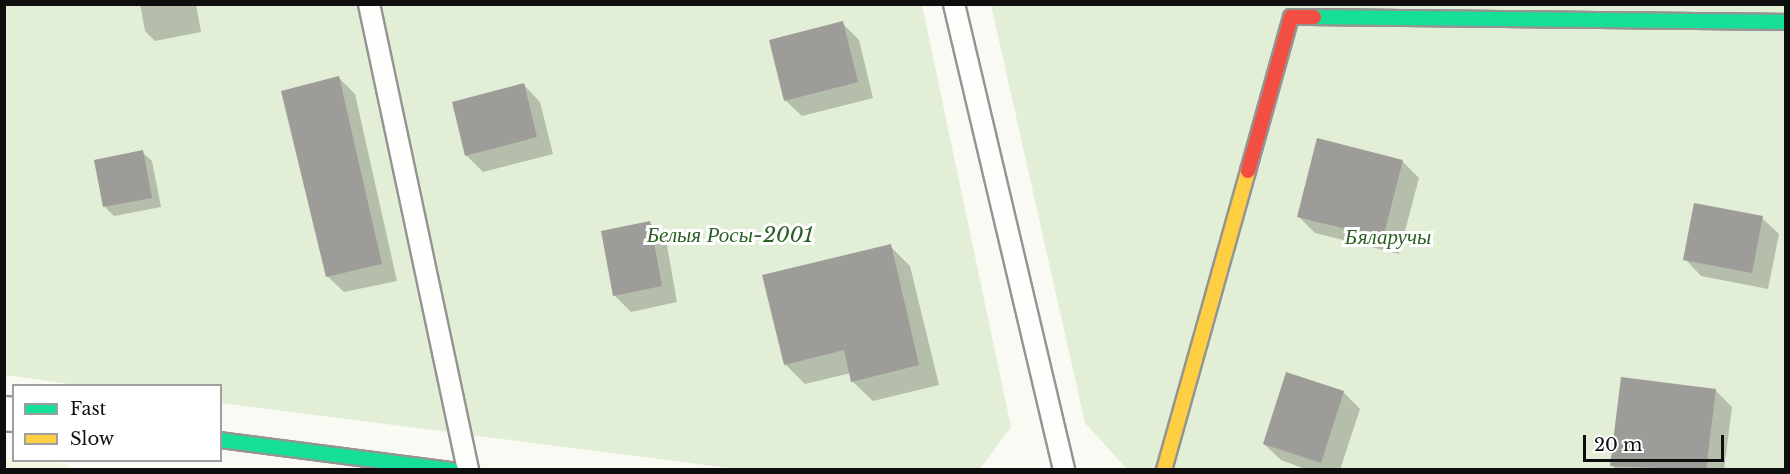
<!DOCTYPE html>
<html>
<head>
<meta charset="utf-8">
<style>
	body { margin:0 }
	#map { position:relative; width:1790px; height:474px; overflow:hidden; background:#fafaf4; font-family:"Libre Baskerville",serif }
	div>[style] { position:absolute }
	.farmland>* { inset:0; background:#f6f5e1 }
	.green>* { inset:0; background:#e2eed5 }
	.shadow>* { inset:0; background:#0003 }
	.building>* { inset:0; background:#9e9c99 }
	.roads { filter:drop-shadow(2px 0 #949492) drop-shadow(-2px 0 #949492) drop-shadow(0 2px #949492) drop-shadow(0 -2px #949492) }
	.lane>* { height:20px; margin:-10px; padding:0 10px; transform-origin:10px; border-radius:10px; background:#fefefd }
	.street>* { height:33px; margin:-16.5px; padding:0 16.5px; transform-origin:16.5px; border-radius:16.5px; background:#fefefd }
	.fast>* { height:14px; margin:-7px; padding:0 7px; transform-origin:7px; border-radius:7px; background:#16e098 }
	.slow>* { height:14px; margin:-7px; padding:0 7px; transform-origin:7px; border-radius:7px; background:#ffcf43 }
	.jam>* { height:14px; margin:-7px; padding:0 7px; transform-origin:7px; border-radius:7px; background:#f24e42 }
	span { translate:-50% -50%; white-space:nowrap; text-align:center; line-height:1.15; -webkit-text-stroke:6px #fff; paint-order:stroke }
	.park-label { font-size:21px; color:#2b6024; font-style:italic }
	.frame { position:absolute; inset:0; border:6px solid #0e0e0e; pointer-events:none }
	.legend { position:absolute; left:12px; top:384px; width:210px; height:78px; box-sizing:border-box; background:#fff; border:2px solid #9f9f9f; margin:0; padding:8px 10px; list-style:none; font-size:18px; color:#0e0e0e }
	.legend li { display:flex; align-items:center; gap:12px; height:30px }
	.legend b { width:30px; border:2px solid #9f9f9f }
	.scale { position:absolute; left:1583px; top:435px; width:141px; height:27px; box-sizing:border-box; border:3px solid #0e0e0e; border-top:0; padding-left:8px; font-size:18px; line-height:21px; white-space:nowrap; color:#0e0e0e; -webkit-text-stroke:4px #fff; paint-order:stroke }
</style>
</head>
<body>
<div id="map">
	<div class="farmland">
		<div style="clip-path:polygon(4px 459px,67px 464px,72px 469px,5px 469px)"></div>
	</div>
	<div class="green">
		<div style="clip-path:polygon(5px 5px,922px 5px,1011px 427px,980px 469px,745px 470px,221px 403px,220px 386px,84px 386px,5px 375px)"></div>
		<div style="clip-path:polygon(991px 5px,1785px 5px,1785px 469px,1127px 469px,1085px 423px)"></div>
	</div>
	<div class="shadow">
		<div style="clip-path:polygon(140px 4px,196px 4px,201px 32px,155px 41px,145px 31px)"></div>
		<div style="clip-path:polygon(842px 23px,859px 40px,873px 98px,802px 116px,785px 100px)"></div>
		<div style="clip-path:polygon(339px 78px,355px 94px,397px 281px,344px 292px,327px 276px)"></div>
		<div style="clip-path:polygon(524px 85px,540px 102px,553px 154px,483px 172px,466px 155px)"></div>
		<div style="clip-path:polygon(142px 152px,152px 161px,161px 207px,114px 216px,105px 207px)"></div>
		<div style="clip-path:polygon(1402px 161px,1419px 178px,1399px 254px,1315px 233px,1298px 216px)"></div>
		<div style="clip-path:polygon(1762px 218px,1779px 234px,1768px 289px,1701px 276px,1685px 259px)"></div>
		<div style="clip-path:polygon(650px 223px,666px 240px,677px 302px,631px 312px,614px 295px)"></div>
		<div style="clip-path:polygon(890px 246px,910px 266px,939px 385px,873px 401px,852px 381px,851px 373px,805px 384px,785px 364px)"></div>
		<div style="clip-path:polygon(1715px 390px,1732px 407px,1724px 470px,1616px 470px,1612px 465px)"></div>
		<div style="clip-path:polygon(1343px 392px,1360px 409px,1340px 470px,1308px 470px,1281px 460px,1264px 444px)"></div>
	</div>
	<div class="building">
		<div style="clip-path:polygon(843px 21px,858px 82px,784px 101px,769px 40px)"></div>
		<div style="clip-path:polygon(339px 76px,382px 264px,326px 277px,281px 91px)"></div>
		<div style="clip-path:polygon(524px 83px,537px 137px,465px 156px,452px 102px)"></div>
		<div style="clip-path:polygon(1317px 138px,1403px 160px,1383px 238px,1297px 217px)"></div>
		<div style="clip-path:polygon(143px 150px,152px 198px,103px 207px,94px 160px)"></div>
		<div style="clip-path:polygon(1694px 203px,1763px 216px,1752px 273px,1683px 260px)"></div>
		<div style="clip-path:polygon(650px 221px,662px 286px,613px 296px,601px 231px)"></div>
		<div style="clip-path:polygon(891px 244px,919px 365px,851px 382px,844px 350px,784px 365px,762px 275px)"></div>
		<div style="clip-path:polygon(1286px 372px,1344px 391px,1321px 463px,1263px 444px)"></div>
		<div style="clip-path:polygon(1621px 377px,1716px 389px,1706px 470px,1610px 466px)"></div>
	</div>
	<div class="roads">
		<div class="lane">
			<div style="left:369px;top:4px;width:476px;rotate:78deg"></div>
			<div style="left:954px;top:4px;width:479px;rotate:76.7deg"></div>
		</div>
		<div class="street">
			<div style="left:4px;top:413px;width:10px;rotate:6deg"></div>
		</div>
		<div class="fast">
			<div style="left:1314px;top:17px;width:472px;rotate:0.6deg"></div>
			<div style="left:220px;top:440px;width:233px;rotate:7.4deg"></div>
		</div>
		<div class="slow">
			<div style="left:1164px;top:470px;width:311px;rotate:-74.3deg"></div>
		</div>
		<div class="jam">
			<div style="left:1248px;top:171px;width:160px;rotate:-74.4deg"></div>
			<div style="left:1291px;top:17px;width:23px"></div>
		</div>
	</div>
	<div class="park-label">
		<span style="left:730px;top:235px">Белыя Росы-2001</span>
		<span style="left:1388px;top:237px">Бяларучы</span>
	</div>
	<div class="frame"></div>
	<ul class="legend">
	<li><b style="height:8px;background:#16e098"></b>Fast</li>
	<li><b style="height:8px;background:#ffcf43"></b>Slow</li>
	</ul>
	<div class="scale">20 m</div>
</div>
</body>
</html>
